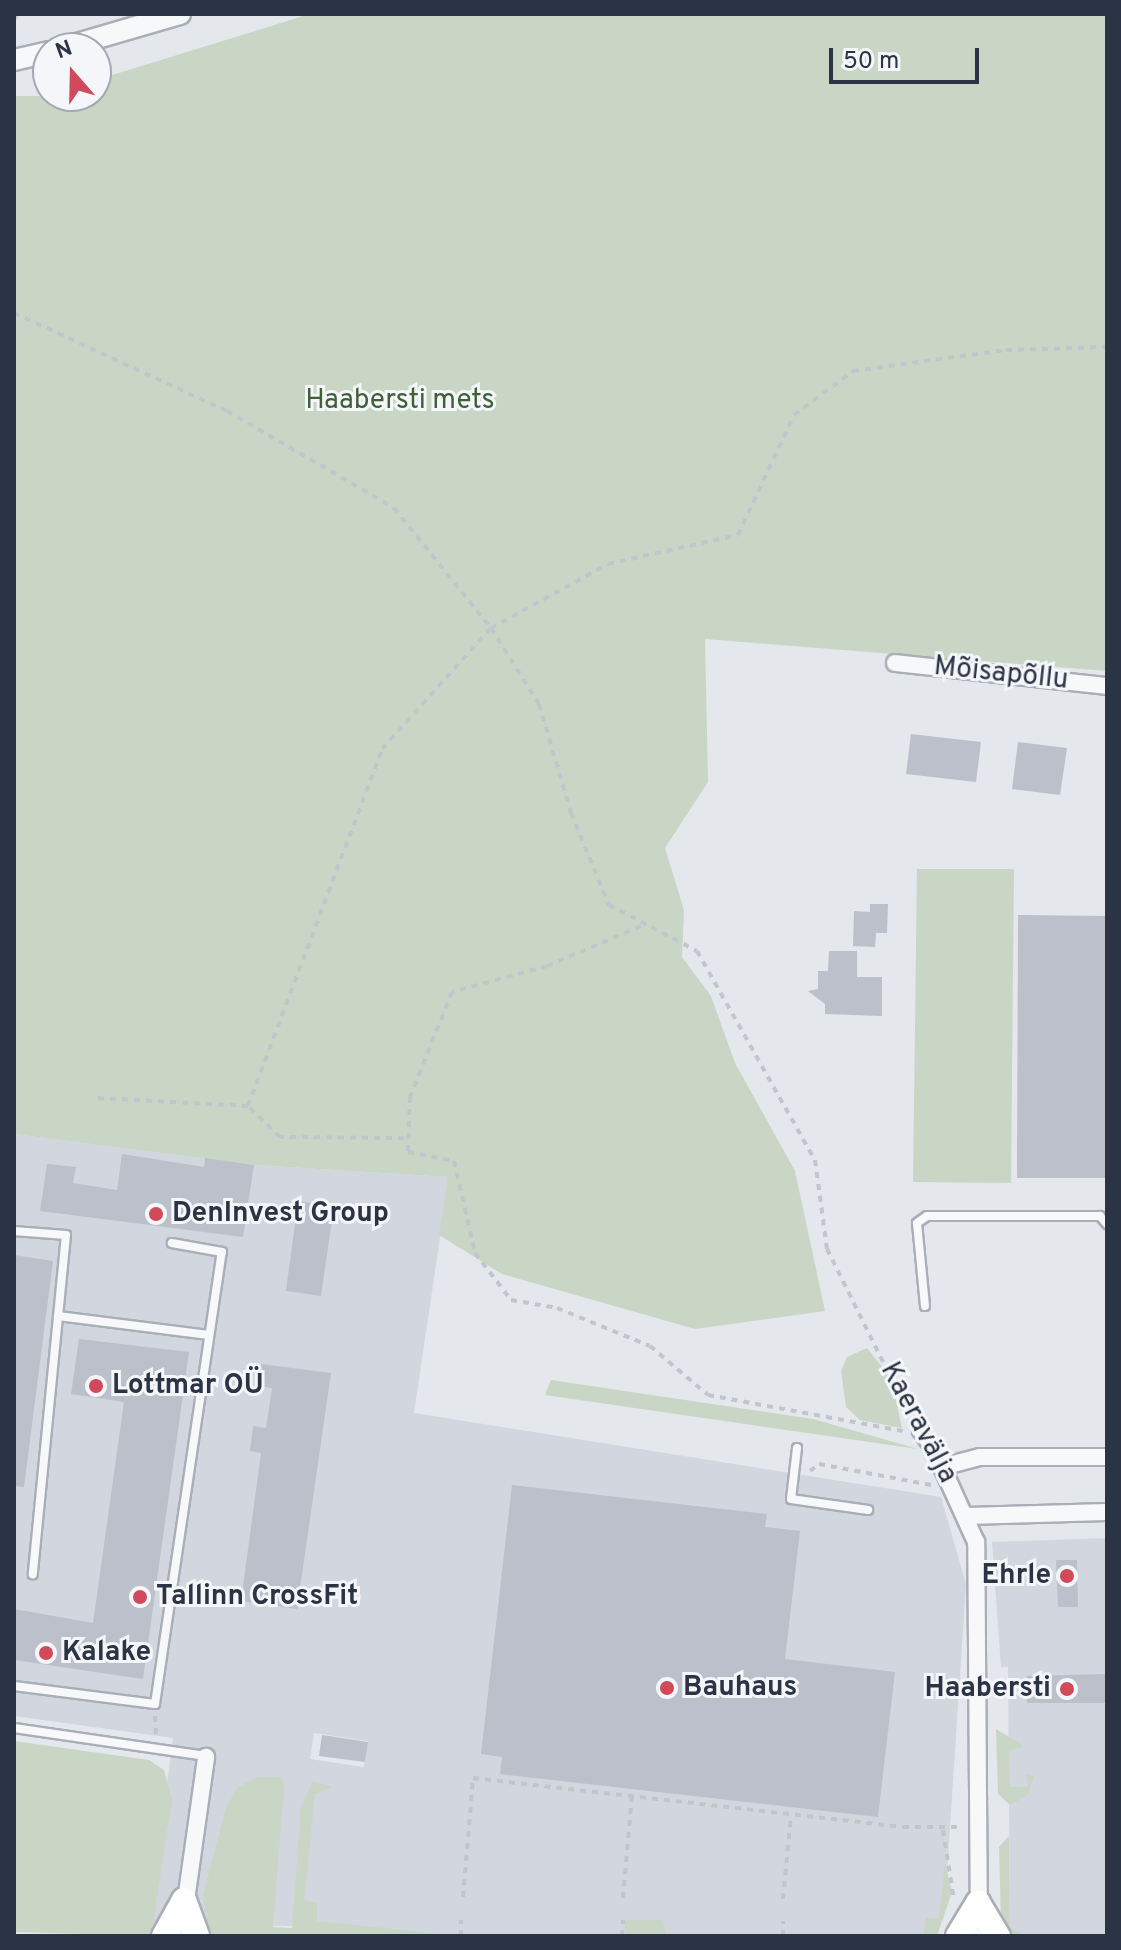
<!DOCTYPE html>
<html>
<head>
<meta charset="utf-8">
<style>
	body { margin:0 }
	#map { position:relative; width:1121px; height:1950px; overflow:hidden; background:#e4e7ec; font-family:Overpass,sans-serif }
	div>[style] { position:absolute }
	.built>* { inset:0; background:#d2d6de }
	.green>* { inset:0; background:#c9d6c5 }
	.building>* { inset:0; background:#bbc0ca }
	.path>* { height:4px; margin-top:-2px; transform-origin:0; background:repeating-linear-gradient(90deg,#c2c5cb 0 6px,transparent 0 12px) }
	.roads { filter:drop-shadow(2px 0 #a9aeb7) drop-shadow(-2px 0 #a9aeb7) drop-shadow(0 2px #a9aeb7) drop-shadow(0 -2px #a9aeb7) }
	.service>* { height:8px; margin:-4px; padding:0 4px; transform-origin:4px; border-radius:4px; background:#f7f8fa }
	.minor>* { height:16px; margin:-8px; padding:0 8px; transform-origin:8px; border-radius:8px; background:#f7f8fa }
	.tertiary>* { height:20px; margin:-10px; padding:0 10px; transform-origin:10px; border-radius:10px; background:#f7f8fa }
	.secondary>* { height:24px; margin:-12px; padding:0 12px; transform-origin:12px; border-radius:12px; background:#fff }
	.dots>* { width:22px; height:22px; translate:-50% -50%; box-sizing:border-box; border:4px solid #f4f6f9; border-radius:50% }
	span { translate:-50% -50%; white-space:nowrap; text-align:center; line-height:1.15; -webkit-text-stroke:6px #f4f6f9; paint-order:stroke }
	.park-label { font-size:28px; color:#3f6138 }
	.street-label { font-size:28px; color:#2b3445 }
	.poi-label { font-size:28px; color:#2b3445; font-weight:700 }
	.left { translate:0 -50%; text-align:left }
	.right { translate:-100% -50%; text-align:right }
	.frame { position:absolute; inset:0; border:16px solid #2b3445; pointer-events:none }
	.north { position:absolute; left:32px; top:32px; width:80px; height:80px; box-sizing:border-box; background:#f4f6f9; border:2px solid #a4a8b1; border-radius:50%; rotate:340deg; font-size:22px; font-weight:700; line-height:32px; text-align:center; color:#2b3445 }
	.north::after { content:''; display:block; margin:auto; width:28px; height:36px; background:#d1495b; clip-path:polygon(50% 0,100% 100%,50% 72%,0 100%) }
	.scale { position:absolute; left:829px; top:48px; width:150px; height:36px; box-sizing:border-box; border:4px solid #2b3445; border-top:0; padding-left:10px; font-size:24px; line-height:28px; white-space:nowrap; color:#2b3445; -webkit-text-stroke:6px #f4f6f9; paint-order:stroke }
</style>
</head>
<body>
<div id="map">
	<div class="built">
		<div style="clip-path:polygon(evenodd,14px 1134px,254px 1165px,449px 1177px,414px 1413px,941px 1497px,966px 1584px,944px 1918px,931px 1936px,385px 1936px,301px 1926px,149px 1924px,173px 1738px,14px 1716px,14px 1134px,314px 1733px,368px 1741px,364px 1767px,310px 1759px,314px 1733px)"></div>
		<div style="clip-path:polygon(1107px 1538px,1107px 1936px,1018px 1936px,1010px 1928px,1008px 1667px,1001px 1667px,992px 1542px)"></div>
	</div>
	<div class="green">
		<div style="clip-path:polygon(310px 14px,1107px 14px,1107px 671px,705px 639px,708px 782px,665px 848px,684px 910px,682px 957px,711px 996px,735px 1063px,795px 1171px,825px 1311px,695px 1329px,502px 1274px,439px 1235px,448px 1177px,254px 1165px,14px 1134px,14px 96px,96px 96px,96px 80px)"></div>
		<div style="clip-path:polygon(917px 869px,1014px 869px,1011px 1183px,913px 1182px)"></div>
		<div style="clip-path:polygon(867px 1348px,891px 1378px,902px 1428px,860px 1420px,846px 1407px,841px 1371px,847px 1357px)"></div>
		<div style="clip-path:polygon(551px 1380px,813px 1419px,918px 1449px,545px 1395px)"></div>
		<div style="clip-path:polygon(996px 1729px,1024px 1746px,1009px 1751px,1010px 1787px,1028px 1787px,1026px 1774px,1034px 1776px,1028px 1795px,1010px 1805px,998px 1794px)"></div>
		<div style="clip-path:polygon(14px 1741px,149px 1760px,164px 1770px,172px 1800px,151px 1936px,14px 1932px)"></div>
		<div style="clip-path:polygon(258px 1777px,282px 1777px,284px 1787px,273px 1927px,292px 1928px,301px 1806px,313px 1781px,332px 1787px,315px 1794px,304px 1900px,317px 1903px,317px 1921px,459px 1936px,209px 1936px,203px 1895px,226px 1808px,237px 1788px)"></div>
		<div style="clip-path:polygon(1009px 1836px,1010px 1928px,1027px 1936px,1008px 1936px,1001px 1920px,999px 1847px)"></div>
		<div style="clip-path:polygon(945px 1863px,952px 1892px,937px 1936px,881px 1936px,923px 1936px,926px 1918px,939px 1918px)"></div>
		<div style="clip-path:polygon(625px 1920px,663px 1920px,666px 1935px,780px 1936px,625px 1936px)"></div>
	</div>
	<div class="building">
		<div style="clip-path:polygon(911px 734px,981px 742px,976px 782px,906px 774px)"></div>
		<div style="clip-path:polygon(1018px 742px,1067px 748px,1060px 795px,1012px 789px)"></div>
		<div style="clip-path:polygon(870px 904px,888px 904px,887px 933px,876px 933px,875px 947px,853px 946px,854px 911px,870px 912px)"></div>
		<div style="clip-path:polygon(1018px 915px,1107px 916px,1107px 1178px,1017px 1178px)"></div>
		<div style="clip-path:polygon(829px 951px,857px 951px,857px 977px,882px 977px,882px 1016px,825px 1014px,825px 1004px,808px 991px,818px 989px,818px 971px,828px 971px)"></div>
		<div style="clip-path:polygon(122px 1154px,204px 1167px,205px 1158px,254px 1165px,243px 1237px,40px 1211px,47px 1164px,76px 1167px,73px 1183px,117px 1190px)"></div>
		<div style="clip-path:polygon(298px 1201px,334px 1206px,321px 1296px,286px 1291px)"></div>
		<div style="clip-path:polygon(14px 1255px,53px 1261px,24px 1487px,14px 1486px)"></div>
		<div style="clip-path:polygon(79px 1339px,189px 1352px,143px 1679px,14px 1660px,14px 1609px,93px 1623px,124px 1402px,71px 1394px)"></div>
		<div style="clip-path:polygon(261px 1364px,331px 1373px,297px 1609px,241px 1601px,261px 1453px,250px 1451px,253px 1426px,266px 1428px,272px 1388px,258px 1386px)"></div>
		<div style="clip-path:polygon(512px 1485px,767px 1514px,765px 1527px,800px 1531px,785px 1659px,895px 1672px,878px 1817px,500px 1774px,502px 1757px,481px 1754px)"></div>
		<div style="clip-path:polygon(1056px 1560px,1077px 1560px,1078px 1607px,1058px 1607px)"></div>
		<div style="clip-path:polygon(1107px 1674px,1107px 1703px,1027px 1703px,1027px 1676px)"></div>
		<div style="clip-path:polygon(322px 1735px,368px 1742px,365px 1762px,319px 1756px)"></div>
	</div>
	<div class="path">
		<div style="left:14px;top:20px;width:7px;rotate:-63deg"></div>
		<div style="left:14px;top:313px;width:234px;rotate:24.7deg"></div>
		<div style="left:227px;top:411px;width:193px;rotate:30.1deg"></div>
		<div style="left:394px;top:508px;width:154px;rotate:51.1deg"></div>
		<div style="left:491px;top:628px;width:90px;rotate:57.7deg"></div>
		<div style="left:539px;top:704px;width:114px;rotate:73.6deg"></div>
		<div style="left:571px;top:813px;width:100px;rotate:67.6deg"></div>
		<div style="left:609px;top:905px;width:99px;rotate:27.6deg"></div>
		<div style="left:697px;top:951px;width:240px;rotate:60.6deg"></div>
		<div style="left:815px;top:1160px;width:90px;rotate:82.3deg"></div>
		<div style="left:827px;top:1249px;width:193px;rotate:63.6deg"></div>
		<div style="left:641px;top:926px;width:102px;rotate:156.9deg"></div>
		<div style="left:547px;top:966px;width:98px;rotate:164.7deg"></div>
		<div style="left:452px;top:992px;width:113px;rotate:111.8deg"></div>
		<div style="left:410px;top:1097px;width:55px;rotate:92.1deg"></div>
		<div style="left:408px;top:1152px;width:47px;rotate:11.1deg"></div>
		<div style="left:454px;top:1161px;width:94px;rotate:77.1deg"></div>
		<div style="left:475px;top:1253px;width:59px;rotate:52.5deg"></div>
		<div style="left:511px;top:1300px;width:47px;rotate:9.9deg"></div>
		<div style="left:557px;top:1308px;width:100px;rotate:22.2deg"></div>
		<div style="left:650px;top:1346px;width:76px;rotate:40.2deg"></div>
		<div style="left:708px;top:1395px;width:198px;rotate:10.5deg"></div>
		<div style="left:98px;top:1098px;width:150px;rotate:3.1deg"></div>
		<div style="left:404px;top:1138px;width:124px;rotate:-179.5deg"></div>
		<div style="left:280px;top:1137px;width:45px;rotate:-135.9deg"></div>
		<div style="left:248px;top:1106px;width:381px;rotate:-69.4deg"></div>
		<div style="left:382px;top:749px;width:163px;rotate:-48deg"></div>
		<div style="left:491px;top:628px;width:133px;rotate:-28.7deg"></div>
		<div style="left:608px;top:564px;width:133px;rotate:-12.6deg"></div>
		<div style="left:738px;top:535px;width:132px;rotate:-65deg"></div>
		<div style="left:794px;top:415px;width:74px;rotate:-36.7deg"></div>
		<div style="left:853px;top:371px;width:154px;rotate:-7.8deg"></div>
		<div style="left:1006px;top:350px;width:101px;rotate:-1.7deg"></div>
		<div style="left:810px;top:1471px;width:11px;rotate:-38deg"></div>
		<div style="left:819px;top:1464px;width:114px;rotate:10.6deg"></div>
		<div style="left:155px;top:1716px;width:19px;rotate:87deg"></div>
		<div style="left:943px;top:1830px;width:71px;rotate:81.1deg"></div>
		<div style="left:463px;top:1897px;width:119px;rotate:-85.2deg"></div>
		<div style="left:473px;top:1778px;width:433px;rotate:6.5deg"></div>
		<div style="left:903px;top:1827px;width:57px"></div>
		<div style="left:623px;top:1898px;width:102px;rotate:-85deg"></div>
		<div style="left:783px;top:1899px;width:83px;rotate:-84.5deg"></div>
		<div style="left:461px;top:1936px;width:16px;rotate:-90deg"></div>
		<div style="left:622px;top:1936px;width:16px;rotate:-86deg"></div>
		<div style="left:783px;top:1936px;width:15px;rotate:-90deg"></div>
	</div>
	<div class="roads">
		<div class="service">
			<div style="left:14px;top:1231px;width:52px;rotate:4.4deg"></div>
			<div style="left:66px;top:1235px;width:341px;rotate:95.6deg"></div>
			<div style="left:925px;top:1306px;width:83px;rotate:-95.5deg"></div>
			<div style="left:917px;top:1223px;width:12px;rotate:-35deg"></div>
			<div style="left:927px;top:1216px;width:173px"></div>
			<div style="left:1100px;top:1216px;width:11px;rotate:49deg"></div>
			<div style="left:58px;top:1316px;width:152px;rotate:7.2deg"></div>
			<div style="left:917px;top:1432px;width:43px;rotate:54.5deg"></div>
			<div style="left:797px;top:1448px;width:51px;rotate:96.7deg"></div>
			<div style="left:791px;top:1499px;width:78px;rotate:8.1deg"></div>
			<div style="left:14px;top:1686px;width:142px;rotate:7.3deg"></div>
			<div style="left:155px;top:1704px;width:457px;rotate:-81.6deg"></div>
			<div style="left:222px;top:1252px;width:51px;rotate:-169.8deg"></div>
			<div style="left:14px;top:1728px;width:194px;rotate:8.3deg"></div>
		</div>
		<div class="minor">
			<div style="left:895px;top:663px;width:213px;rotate:6.2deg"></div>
			<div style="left:967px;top:1516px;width:140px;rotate:-1.6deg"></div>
			<div style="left:181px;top:1936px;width:181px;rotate:-82deg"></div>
			<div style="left:979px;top:1936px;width:394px;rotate:-90.4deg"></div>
			<div style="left:976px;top:1542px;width:82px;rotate:-114.4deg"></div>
			<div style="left:942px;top:1467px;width:39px;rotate:-15deg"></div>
			<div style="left:980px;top:1457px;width:127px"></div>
		</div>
		<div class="tertiary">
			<div style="left:63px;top:48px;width:122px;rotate:-16.2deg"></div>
			<div style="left:14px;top:60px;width:35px;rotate:-13deg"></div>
		</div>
		<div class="secondary">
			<div style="left:184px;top:1900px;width:38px;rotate:70deg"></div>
			<div style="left:164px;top:1936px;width:41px;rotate:-60.9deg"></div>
			<div style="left:958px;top:1936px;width:39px;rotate:-59deg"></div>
			<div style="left:978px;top:1903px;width:39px;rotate:59deg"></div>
		</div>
	</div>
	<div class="dots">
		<div style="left:156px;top:1214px;background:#d1495b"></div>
		<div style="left:96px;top:1386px;background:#d1495b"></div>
		<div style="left:1067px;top:1576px;background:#d1495b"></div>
		<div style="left:140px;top:1597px;background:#d1495b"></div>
		<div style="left:46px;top:1653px;background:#d1495b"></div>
		<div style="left:667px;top:1688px;background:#d1495b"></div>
		<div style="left:1067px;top:1689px;background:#d1495b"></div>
	</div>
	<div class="park-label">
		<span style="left:400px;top:401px">Haabersti mets</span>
	</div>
	<div class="street-label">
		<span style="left:1001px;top:674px;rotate:6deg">Mõisapõllu</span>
		<span style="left:918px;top:1423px;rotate:62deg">Kaeravälja</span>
	</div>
	<div class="poi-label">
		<span class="left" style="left:172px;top:1214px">DenInvest Group</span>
		<span class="left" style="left:112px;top:1386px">Lottmar OÜ</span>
		<span class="right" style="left:1051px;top:1576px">Ehrle</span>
		<span class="left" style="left:156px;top:1597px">Tallinn CrossFit</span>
		<span class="left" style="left:62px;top:1653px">Kalake</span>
		<span class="left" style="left:683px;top:1688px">Bauhaus</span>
		<span class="right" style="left:1051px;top:1689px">Haabersti</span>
	</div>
	<div class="frame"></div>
	<div class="north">N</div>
	<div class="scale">50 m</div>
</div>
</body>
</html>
